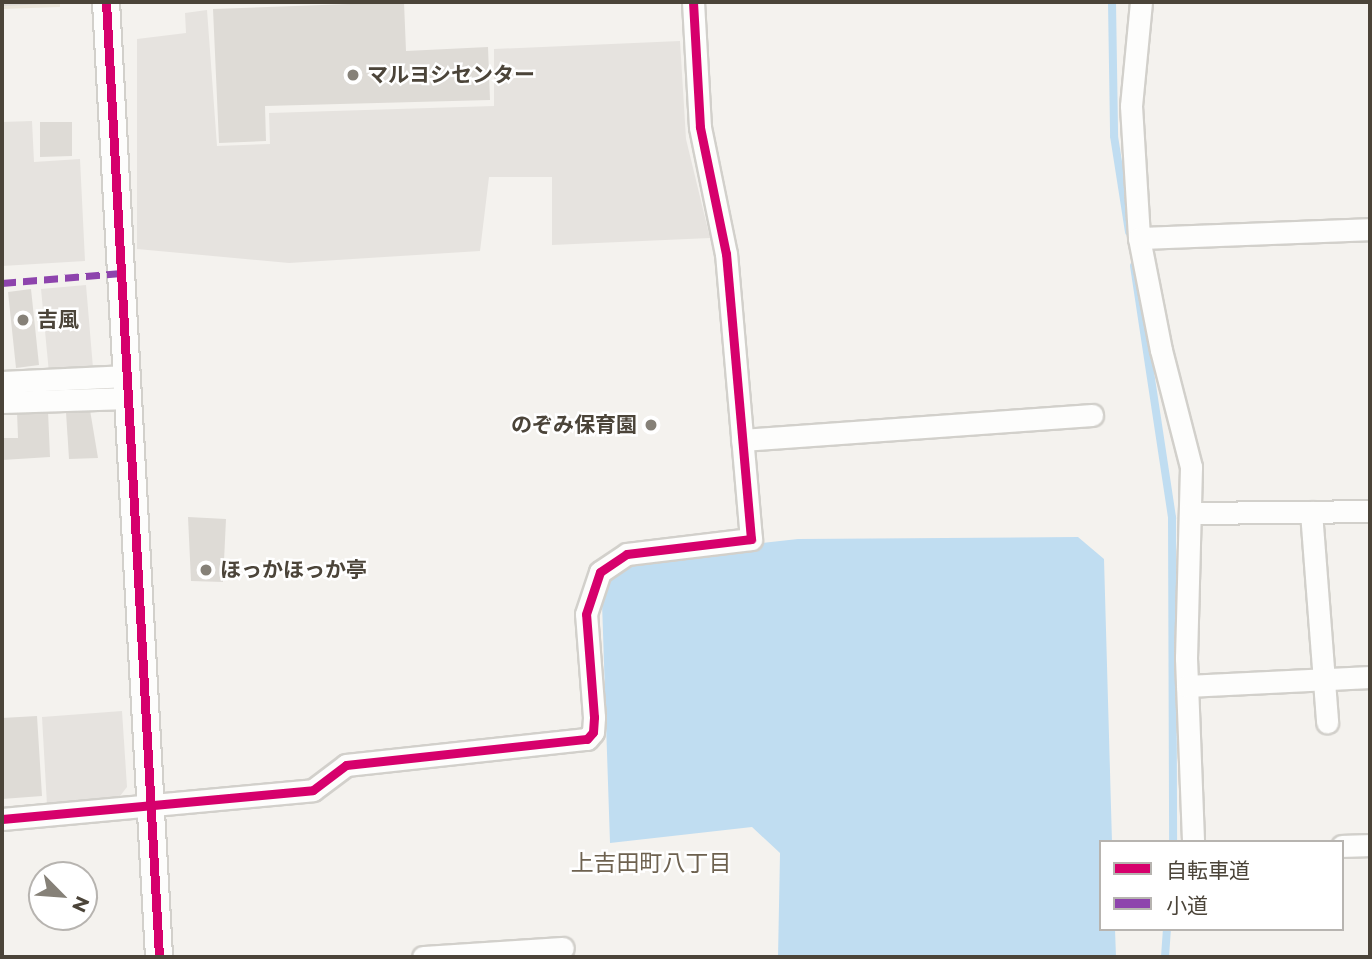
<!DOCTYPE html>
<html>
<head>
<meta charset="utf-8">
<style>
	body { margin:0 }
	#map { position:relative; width:1372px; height:959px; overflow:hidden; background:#f4f2ee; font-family:Montserrat,"Noto Sans JP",sans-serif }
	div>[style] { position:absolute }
	.education>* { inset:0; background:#eae5da }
	.parking>* { inset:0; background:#e6e3df }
	.water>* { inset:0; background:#c0ddf1 }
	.stream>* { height:8px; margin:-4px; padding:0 4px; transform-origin:4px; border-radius:4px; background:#c0ddf1 }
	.building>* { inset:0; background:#dedbd6 }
	.roads { filter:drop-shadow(2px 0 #d2d0cb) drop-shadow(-2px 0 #d2d0cb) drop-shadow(0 2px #d2d0cb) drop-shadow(0 -2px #d2d0cb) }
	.minor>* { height:21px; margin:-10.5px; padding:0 10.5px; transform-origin:10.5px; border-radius:10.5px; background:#fdfdfc }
	.tertiary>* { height:26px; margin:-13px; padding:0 13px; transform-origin:13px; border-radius:13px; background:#fdfdfc }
	.quiet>* { height:7px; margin-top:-3.5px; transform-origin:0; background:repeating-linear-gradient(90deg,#8e44ad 0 14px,transparent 0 21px) }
	.cycleway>* { height:9px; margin:-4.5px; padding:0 4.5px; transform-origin:4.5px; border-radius:4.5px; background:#d6006c }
	.dots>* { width:19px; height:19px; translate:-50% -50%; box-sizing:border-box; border:4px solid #fff; border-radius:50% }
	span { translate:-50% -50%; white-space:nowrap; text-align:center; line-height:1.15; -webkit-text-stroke:5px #fff; paint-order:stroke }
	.poi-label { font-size:21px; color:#4b4439; font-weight:700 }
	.left { translate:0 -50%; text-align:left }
	.right { translate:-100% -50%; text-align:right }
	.neighbourhood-label { font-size:23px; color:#6e6250 }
	.frame { position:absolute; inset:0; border:4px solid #4b4439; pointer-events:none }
	.legend { position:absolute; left:1099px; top:840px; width:245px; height:91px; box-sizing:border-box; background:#fff; border:2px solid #b7b4b0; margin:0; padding:9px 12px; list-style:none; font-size:21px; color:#4b4439 }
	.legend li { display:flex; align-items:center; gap:14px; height:35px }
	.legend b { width:35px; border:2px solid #b7b4b0 }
	.north { position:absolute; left:28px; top:861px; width:70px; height:70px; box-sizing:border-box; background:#fff; border:2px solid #b7b4b0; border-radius:50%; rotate:115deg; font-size:19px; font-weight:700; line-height:28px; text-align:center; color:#4b4439 }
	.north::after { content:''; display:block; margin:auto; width:24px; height:32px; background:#868178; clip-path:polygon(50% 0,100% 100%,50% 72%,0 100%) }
</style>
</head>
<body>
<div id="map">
	<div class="education">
		<div style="clip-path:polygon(2px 2px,60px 2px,60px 7px,2px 9px)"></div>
	</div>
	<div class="parking">
		<div style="clip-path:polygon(207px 10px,217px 146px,270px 144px,269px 113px,494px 106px,494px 49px,680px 41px,686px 139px,710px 238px,552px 245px,552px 177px,489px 177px,480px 251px,289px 263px,137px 249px,137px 39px,186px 33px,185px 13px)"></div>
		<div style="clip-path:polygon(32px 121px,34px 162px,80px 159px,85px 261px,2px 266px,2px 122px)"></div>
		<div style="clip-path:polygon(86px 285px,93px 368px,49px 373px,41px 289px)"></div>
		<div style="clip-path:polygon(122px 711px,127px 787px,117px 800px,47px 805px,42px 717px)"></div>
	</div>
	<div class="water">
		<div style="clip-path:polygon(1078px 537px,1104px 559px,1112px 842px,1101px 842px,1101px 929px,1115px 929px,1116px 957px,778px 957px,780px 853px,752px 827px,610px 843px,602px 603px,610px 570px,629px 558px,798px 539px)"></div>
	</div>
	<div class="stream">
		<div style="left:1112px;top:2px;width:134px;rotate:89.1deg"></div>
		<div style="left:1114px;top:136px;width:97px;rotate:81.1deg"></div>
		<div style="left:1134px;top:266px;width:255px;rotate:81.4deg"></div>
		<div style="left:1172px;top:518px;width:324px;rotate:89.8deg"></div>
		<div style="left:1165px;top:957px;width:28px;rotate:-86deg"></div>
	</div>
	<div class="building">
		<div style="clip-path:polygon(2px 2px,47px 2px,47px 4px,2px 6px)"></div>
		<div style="clip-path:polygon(404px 2px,406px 51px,488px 47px,490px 100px,265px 106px,266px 141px,219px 143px,213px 9px)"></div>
		<div style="clip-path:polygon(40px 122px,72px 122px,72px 156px,40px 157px)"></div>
		<div style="clip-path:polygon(31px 289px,39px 365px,16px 368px,8px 292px)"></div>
		<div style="clip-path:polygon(90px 410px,98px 458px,69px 459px,66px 412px)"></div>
		<div style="clip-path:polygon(48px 411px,50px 457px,2px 460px,2px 438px,18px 438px,17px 412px)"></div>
		<div style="clip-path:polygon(188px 517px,226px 519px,223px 582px,191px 581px)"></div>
		<div style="clip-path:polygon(37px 716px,42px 796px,2px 799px,2px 718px)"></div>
	</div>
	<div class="roads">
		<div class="minor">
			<div style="left:1141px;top:2px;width:104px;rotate:95.5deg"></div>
			<div style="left:1131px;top:106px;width:132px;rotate:86.5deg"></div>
			<div style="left:1139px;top:238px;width:114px;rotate:78.9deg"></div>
			<div style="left:1161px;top:350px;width:121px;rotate:75.6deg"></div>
			<div style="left:1191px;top:467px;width:191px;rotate:91.5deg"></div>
			<div style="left:1186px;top:658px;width:184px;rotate:87.8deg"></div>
			<div style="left:1139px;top:238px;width:231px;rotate:-2.2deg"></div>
			<div style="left:2px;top:382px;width:126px;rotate:-2.7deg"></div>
			<div style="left:2px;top:402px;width:127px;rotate:-1.8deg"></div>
			<div style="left:742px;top:440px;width:351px;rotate:-4.1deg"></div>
			<div style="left:1311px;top:512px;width:211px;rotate:85.6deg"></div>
			<div style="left:1190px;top:513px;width:180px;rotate:-0.6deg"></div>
			<div style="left:1187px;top:686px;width:183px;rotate:-2.8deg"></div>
			<div style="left:2px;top:819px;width:312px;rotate:-5.3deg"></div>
			<div style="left:313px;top:790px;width:41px;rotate:-37.1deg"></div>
			<div style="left:346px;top:765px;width:242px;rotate:-6.2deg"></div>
			<div style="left:587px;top:739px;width:9px;rotate:-49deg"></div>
			<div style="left:593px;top:732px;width:15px;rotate:-86deg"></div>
			<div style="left:594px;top:717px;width:103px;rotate:-94.4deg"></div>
			<div style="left:586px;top:614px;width:44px;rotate:-71.6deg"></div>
			<div style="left:600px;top:572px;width:32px;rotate:-34deg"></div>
			<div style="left:627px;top:554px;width:125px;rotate:-6.9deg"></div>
			<div style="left:751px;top:539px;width:286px;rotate:-95deg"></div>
			<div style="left:726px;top:254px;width:130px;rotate:-101.6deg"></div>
			<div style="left:700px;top:127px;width:125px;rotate:-93.2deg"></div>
			<div style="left:1342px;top:846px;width:28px;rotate:-2deg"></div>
			<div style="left:423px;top:957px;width:140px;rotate:-3.7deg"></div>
		</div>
		<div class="tertiary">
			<div style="left:106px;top:2px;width:956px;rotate:86.82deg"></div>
		</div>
	</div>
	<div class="quiet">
		<div style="left:2px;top:283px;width:120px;rotate:-4.8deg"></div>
	</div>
	<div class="cycleway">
		<div style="left:106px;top:2px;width:956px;rotate:86.82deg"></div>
		<div style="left:2px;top:819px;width:312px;rotate:-5.3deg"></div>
		<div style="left:313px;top:790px;width:41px;rotate:-37.1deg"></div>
		<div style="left:346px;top:765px;width:242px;rotate:-6.2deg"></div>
		<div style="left:587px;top:739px;width:9px;rotate:-49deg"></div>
		<div style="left:593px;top:732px;width:15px;rotate:-86deg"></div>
		<div style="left:594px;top:717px;width:103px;rotate:-94.4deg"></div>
		<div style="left:586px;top:614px;width:44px;rotate:-71.6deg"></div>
		<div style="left:600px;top:572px;width:32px;rotate:-34deg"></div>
		<div style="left:627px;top:554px;width:125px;rotate:-6.9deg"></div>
		<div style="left:751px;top:539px;width:286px;rotate:-95deg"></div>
		<div style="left:726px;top:254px;width:130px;rotate:-101.6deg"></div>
		<div style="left:700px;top:127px;width:125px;rotate:-93.2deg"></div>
	</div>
	<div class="dots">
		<div style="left:353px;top:75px;background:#868178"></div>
		<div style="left:23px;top:320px;background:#868178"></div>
		<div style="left:651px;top:425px;background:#868178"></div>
		<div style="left:206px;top:570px;background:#868178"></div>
	</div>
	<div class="poi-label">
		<span class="left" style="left:367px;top:75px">マルヨシセンター</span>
		<span class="left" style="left:37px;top:320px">吉風</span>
		<span class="right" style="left:637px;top:425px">のぞみ保育園</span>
		<span class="left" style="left:220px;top:570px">ほっかほっか亭</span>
	</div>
	<div class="neighbourhood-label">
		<span style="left:651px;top:863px">上吉田町八丁目</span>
	</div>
	<div class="frame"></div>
	<ul class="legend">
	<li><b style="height:9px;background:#d6006c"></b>自転車道</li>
	<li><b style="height:9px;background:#8e44ad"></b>小道</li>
	</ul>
	<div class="north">N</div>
</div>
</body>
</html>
